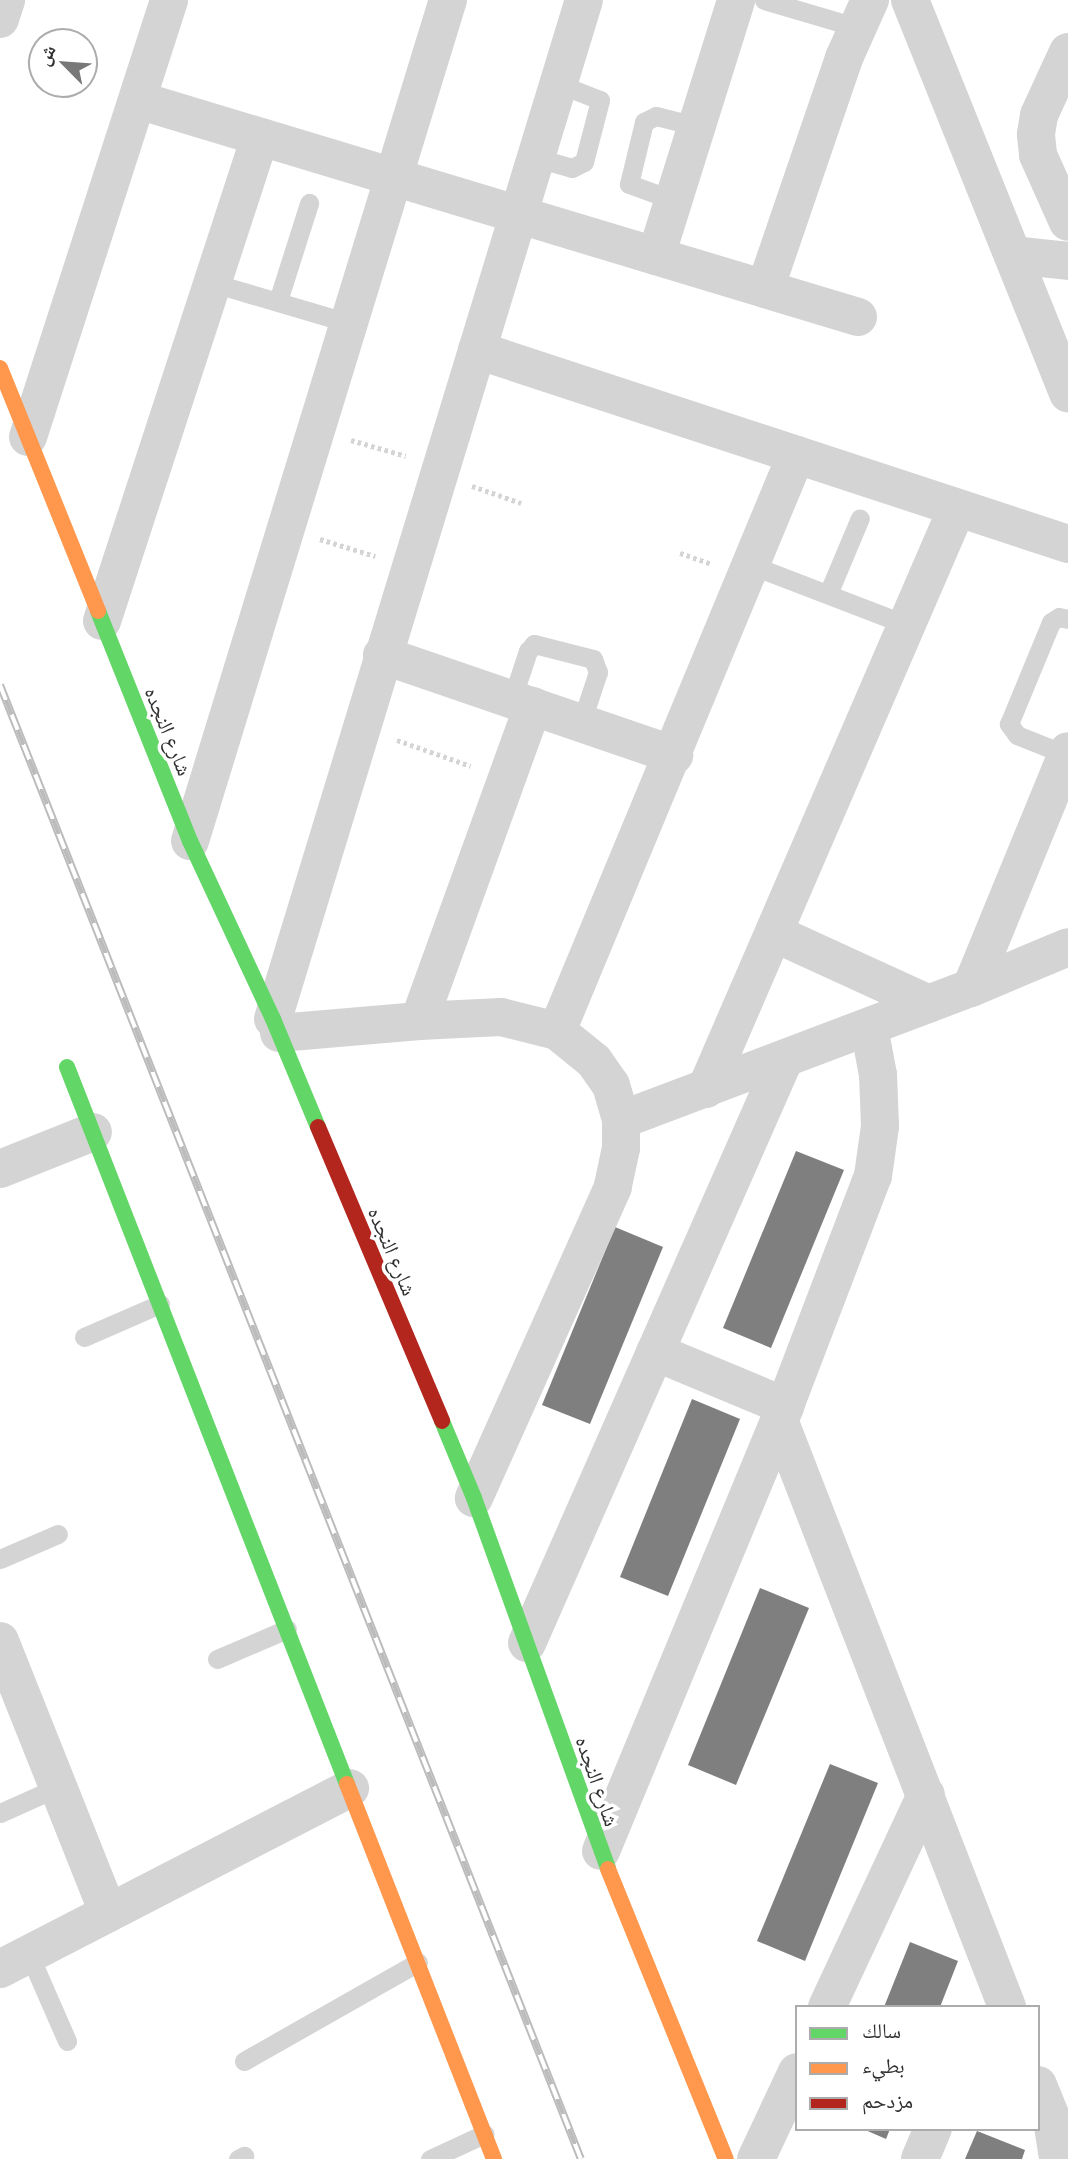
<!DOCTYPE html>
<html>
<head>
<meta charset="utf-8">
<style>
	body { margin:0 }
	#map { position:relative; width:1068px; height:2159px; overflow:hidden; background:#fff; font-family:"Open Sans","Noto Naskh Arabic",sans-serif }
	div>[style] { position:absolute }
	.building>* { inset:0; background:#7f7f7f }
	.path>* { height:4.5px; margin-top:-2.25px; transform-origin:0; background:repeating-linear-gradient(90deg,#d4d4d4 0 3.5px,transparent 0 7px) }
	.lane>* { height:19px; margin:-9.5px; padding:0 9.5px; transform-origin:9.5px; border-radius:9.5px; background:#d4d4d4 }
	.street>* { height:38px; margin:-19px; padding:0 19px; transform-origin:19px; border-radius:19px; background:#d4d4d4 }
	.fast>* { height:16px; margin:-8px; padding:0 8px; transform-origin:8px; border-radius:8px; background:#63d668 }
	.slow>* { height:16px; margin:-8px; padding:0 8px; transform-origin:8px; border-radius:8px; background:#ff974d }
	.jam>* { height:16px; margin:-8px; padding:0 8px; transform-origin:8px; border-radius:8px; background:#b3261e }
	.rail>* { height:8px; margin-top:-4px; transform-origin:0; background:repeating-linear-gradient(90deg,#fff 0 16px,#bcbcbc 0 32px); box-sizing:border-box; border-block:2px solid #bcbcbc }
	span { translate:-50% -50%; white-space:nowrap; text-align:center; line-height:1.15; -webkit-text-stroke:7px #fff; paint-order:stroke }
	.street-label { font-size:21px; color:#303030 }
	.legend { position:absolute; left:795px; top:2005px; width:245px; height:126px; box-sizing:border-box; background:#fff; border:2px solid #acacac; margin:0; padding:9px 12px; list-style:none; font-size:21px; color:#303030 }
	.legend li { display:flex; align-items:center; gap:14px; height:35px }
	.legend b { width:35px; border:2px solid #acacac }
	.north { position:absolute; left:28px; top:28px; width:70px; height:70px; box-sizing:border-box; background:#fff; border:2px solid #acacac; border-radius:50%; rotate:295deg; font-size:19px; font-weight:700; line-height:28px; text-align:center; color:#303030 }
	.north::after { content:''; display:block; margin:auto; width:24px; height:32px; background:#787878; clip-path:polygon(50% 0,100% 100%,50% 72%,0 100%) }
</style>
</head>
<body>
<div id="map">
	<div class="building">
		<div style="clip-path:polygon(796px 1151px,844px 1170px,771px 1348px,723px 1328px)"></div>
		<div style="clip-path:polygon(615px 1227px,663px 1247px,590px 1424px,542px 1405px)"></div>
		<div style="clip-path:polygon(692px 1399px,740px 1419px,668px 1596px,620px 1577px)"></div>
		<div style="clip-path:polygon(760px 1588px,809px 1608px,736px 1785px,688px 1765px)"></div>
		<div style="clip-path:polygon(830px 1764px,878px 1783px,805px 1961px,757px 1941px)"></div>
		<div style="clip-path:polygon(910px 1942px,958px 1961px,940px 2007px,884px 2007px)"></div>
		<div style="clip-path:polygon(863px 2129px,890px 2129px,886px 2139px)"></div>
		<div style="clip-path:polygon(977px 2131px,1025px 2150px,1022px 2159px,965px 2159px)"></div>
	</div>
	<div class="path">
		<div style="left:351px;top:440px;width:57px;rotate:16.2deg"></div>
		<div style="left:472px;top:486px;width:52px;rotate:19.1deg"></div>
		<div style="left:320px;top:539px;width:58px;rotate:17.2deg"></div>
		<div style="left:680px;top:553px;width:34px;rotate:19deg"></div>
		<div style="left:397px;top:740px;width:78px;rotate:19.4deg"></div>
	</div>
	<div class="lane">
		<div style="left:764px;top:0;width:96px;rotate:16.4deg"></div>
		<div style="left:537px;top:158px;width:36px;rotate:16deg"></div>
		<div style="left:572px;top:168px;width:13px;rotate:-27deg"></div>
		<div style="left:584px;top:162px;width:64px;rotate:-75.5deg"></div>
		<div style="left:600px;top:100px;width:44px;rotate:-158.7deg"></div>
		<div style="left:673px;top:200px;width:47px;rotate:-160deg"></div>
		<div style="left:629px;top:184px;width:64px;rotate:-76.4deg"></div>
		<div style="left:644px;top:122px;width:13px;rotate:-27deg"></div>
		<div style="left:656px;top:116px;width:41px;rotate:14deg"></div>
		<div style="left:213px;top:283px;width:142px;rotate:16.4deg"></div>
		<div style="left:278px;top:301px;width:103px;rotate:-72.4deg"></div>
		<div style="left:751px;top:565px;width:167px;rotate:21deg"></div>
		<div style="left:828px;top:594px;width:82px;rotate:-67.2deg"></div>
		<div style="left:512px;top:699px;width:51px;rotate:-71.6deg"></div>
		<div style="left:528px;top:651px;width:9px;rotate:-49deg"></div>
		<div style="left:534px;top:644px;width:61px;rotate:14.3deg"></div>
		<div style="left:593px;top:659px;width:14px;rotate:69deg"></div>
		<div style="left:598px;top:672px;width:54px;rotate:108.4deg"></div>
		<div style="left:1067px;top:755px;width:54px;rotate:-158.2deg"></div>
		<div style="left:1017px;top:735px;width:14px;rotate:-126deg"></div>
		<div style="left:1009px;top:724px;width:110px;rotate:-67.6deg"></div>
		<div style="left:1051px;top:622px;width:9px;rotate:-32deg"></div>
		<div style="left:1059px;top:617px;width:9px;rotate:13deg"></div>
		<div style="left:84px;top:1337px;width:83px;rotate:-23.5deg"></div>
		<div style="left:0;top:1559px;width:63px;rotate:-23.3deg"></div>
		<div style="left:217px;top:1659px;width:76px;rotate:-23.2deg"></div>
		<div style="left:0;top:1813px;width:64px;rotate:-24.1deg"></div>
		<div style="left:29px;top:1954px;width:95px;rotate:66.4deg"></div>
		<div style="left:244px;top:2061px;width:200px;rotate:-29.6deg"></div>
		<div style="left:238px;top:2159px;width:7px;rotate:-27deg"></div>
		<div style="left:430px;top:2159px;width:60px;rotate:-24.8deg"></div>
	</div>
	<div class="street">
		<div style="left:910px;top:0;width:424px;rotate:68.1deg"></div>
		<div style="left:0;top:19px;width:20px;rotate:-72deg"></div>
		<div style="left:1068px;top:52px;width:69px;rotate:114.7deg"></div>
		<div style="left:1039px;top:115px;width:20px;rotate:99deg"></div>
		<div style="left:1036px;top:135px;width:20px;rotate:84deg"></div>
		<div style="left:1038px;top:155px;width:73px;rotate:65.9deg"></div>
		<div style="left:138px;top:100px;width:752px;rotate:16.77deg"></div>
		<div style="left:1013px;top:255px;width:55px;rotate:6.2deg"></div>
		<div style="left:656px;top:256px;width:268px;rotate:-72.6deg"></div>
		<div style="left:765px;top:289px;width:244px;rotate:-71.1deg"></div>
		<div style="left:844px;top:58px;width:64px;rotate:-65.9deg"></div>
		<div style="left:477px;top:350px;width:622px;rotate:18.17deg"></div>
		<div style="left:28px;top:437px;width:459px;rotate:-72.1deg"></div>
		<div style="left:102px;top:621px;width:509px;rotate:-71.92deg"></div>
		<div style="left:382px;top:655px;width:309px;rotate:18.9deg"></div>
		<div style="left:190px;top:841px;width:880px;rotate:-72.95deg"></div>
		<div style="left:774px;top:933px;width:170px;rotate:24.6deg"></div>
		<div style="left:971px;top:988px;width:256px;rotate:-67.7deg"></div>
		<div style="left:273px;top:1019px;width:1065px;rotate:-73.03deg"></div>
		<div style="left:419px;top:1021px;width:335px;rotate:-70.1deg"></div>
		<div style="left:557px;top:1031px;width:624px;rotate:-67.46deg"></div>
		<div style="left:279px;top:1033px;width:141px;rotate:-4.9deg"></div>
		<div style="left:419px;top:1021px;width:82px;rotate:-2.8deg"></div>
		<div style="left:501px;top:1017px;width:58px;rotate:14deg"></div>
		<div style="left:557px;top:1031px;width:48px;rotate:39deg"></div>
		<div style="left:594px;top:1061px;width:29px;rotate:55deg"></div>
		<div style="left:611px;top:1085px;width:36px;rotate:74deg"></div>
		<div style="left:621px;top:1120px;width:28px;rotate:90deg"></div>
		<div style="left:621px;top:1148px;width:40px;rotate:102deg"></div>
		<div style="left:613px;top:1187px;width:341px;rotate:114.1deg"></div>
		<div style="left:706px;top:1089px;width:633px;rotate:-66.63deg"></div>
		<div style="left:621px;top:1120px;width:374px;rotate:-20.7deg"></div>
		<div style="left:971px;top:988px;width:105px;rotate:-22.9deg"></div>
		<div style="left:0;top:1169px;width:100px;rotate:-21.7deg"></div>
		<div style="left:655px;top:1352px;width:141px;rotate:22.6deg"></div>
		<div style="left:779px;top:1420px;width:630px;rotate:68.77deg"></div>
		<div style="left:0;top:1641px;width:293px;rotate:68.3deg"></div>
		<div style="left:527px;top:1643px;width:637px;rotate:-66.21deg"></div>
		<div style="left:601px;top:1851px;width:482px;rotate:-67.5deg"></div>
		<div style="left:785px;top:1406px;width:246px;rotate:-69.1deg"></div>
		<div style="left:873px;top:1176px;width:50px;rotate:-82deg"></div>
		<div style="left:880px;top:1126px;width:51px;rotate:-92.2deg"></div>
		<div style="left:878px;top:1075px;width:49px;rotate:-100.6deg"></div>
		<div style="left:0;top:1969px;width:394px;rotate:-27.3deg"></div>
		<div style="left:827px;top:2007px;width:234px;rotate:-65deg"></div>
		<div style="left:1038px;top:2085px;width:38px;rotate:68deg"></div>
		<div style="left:1052px;top:2120px;width:39px;rotate:81deg"></div>
		<div style="left:756px;top:2159px;width:96px;rotate:-64.8deg"></div>
		<div style="left:920px;top:2159px;width:33px;rotate:-67deg"></div>
	</div>
	<div class="fast">
		<div style="left:98px;top:611px;width:248px;rotate:68.2deg"></div>
		<div style="left:190px;top:841px;width:196px;rotate:65deg"></div>
		<div style="left:273px;top:1019px;width:117px;rotate:67.4deg"></div>
		<div style="left:67px;top:1067px;width:770px;rotate:68.67deg"></div>
		<div style="left:442px;top:1421px;width:83px;rotate:67.4deg"></div>
		<div style="left:474px;top:1498px;width:394px;rotate:70.1deg"></div>
	</div>
	<div class="slow">
		<div style="left:0;top:368px;width:262px;rotate:68deg"></div>
		<div style="left:347px;top:1784px;width:403px;rotate:68.6deg"></div>
		<div style="left:608px;top:1869px;width:313px;rotate:67.9deg"></div>
	</div>
	<div class="jam">
		<div style="left:318px;top:1127px;width:319px;rotate:67.1deg"></div>
	</div>
	<div class="rail">
		<div style="left:0;top:685px;width:1584px;rotate:68.49deg"></div>
	</div>
	<div class="street-label">
		<span style="left:169px;top:731px;rotate:68deg">شارع النجده</span>
		<span style="left:393px;top:1251px;rotate:67deg">شارع النجده</span>
		<span style="left:598px;top:1781px;rotate:71deg">شارع النجده</span>
	</div>
	<ul class="legend">
	<li><b style="height:9px;background:#63d668"></b>سالك</li>
	<li><b style="height:9px;background:#ff974d"></b>بطيء</li>
	<li><b style="height:9px;background:#b3261e"></b>مزدحم</li>
	</ul>
	<div class="north">ش</div>
</div>
</body>
</html>
